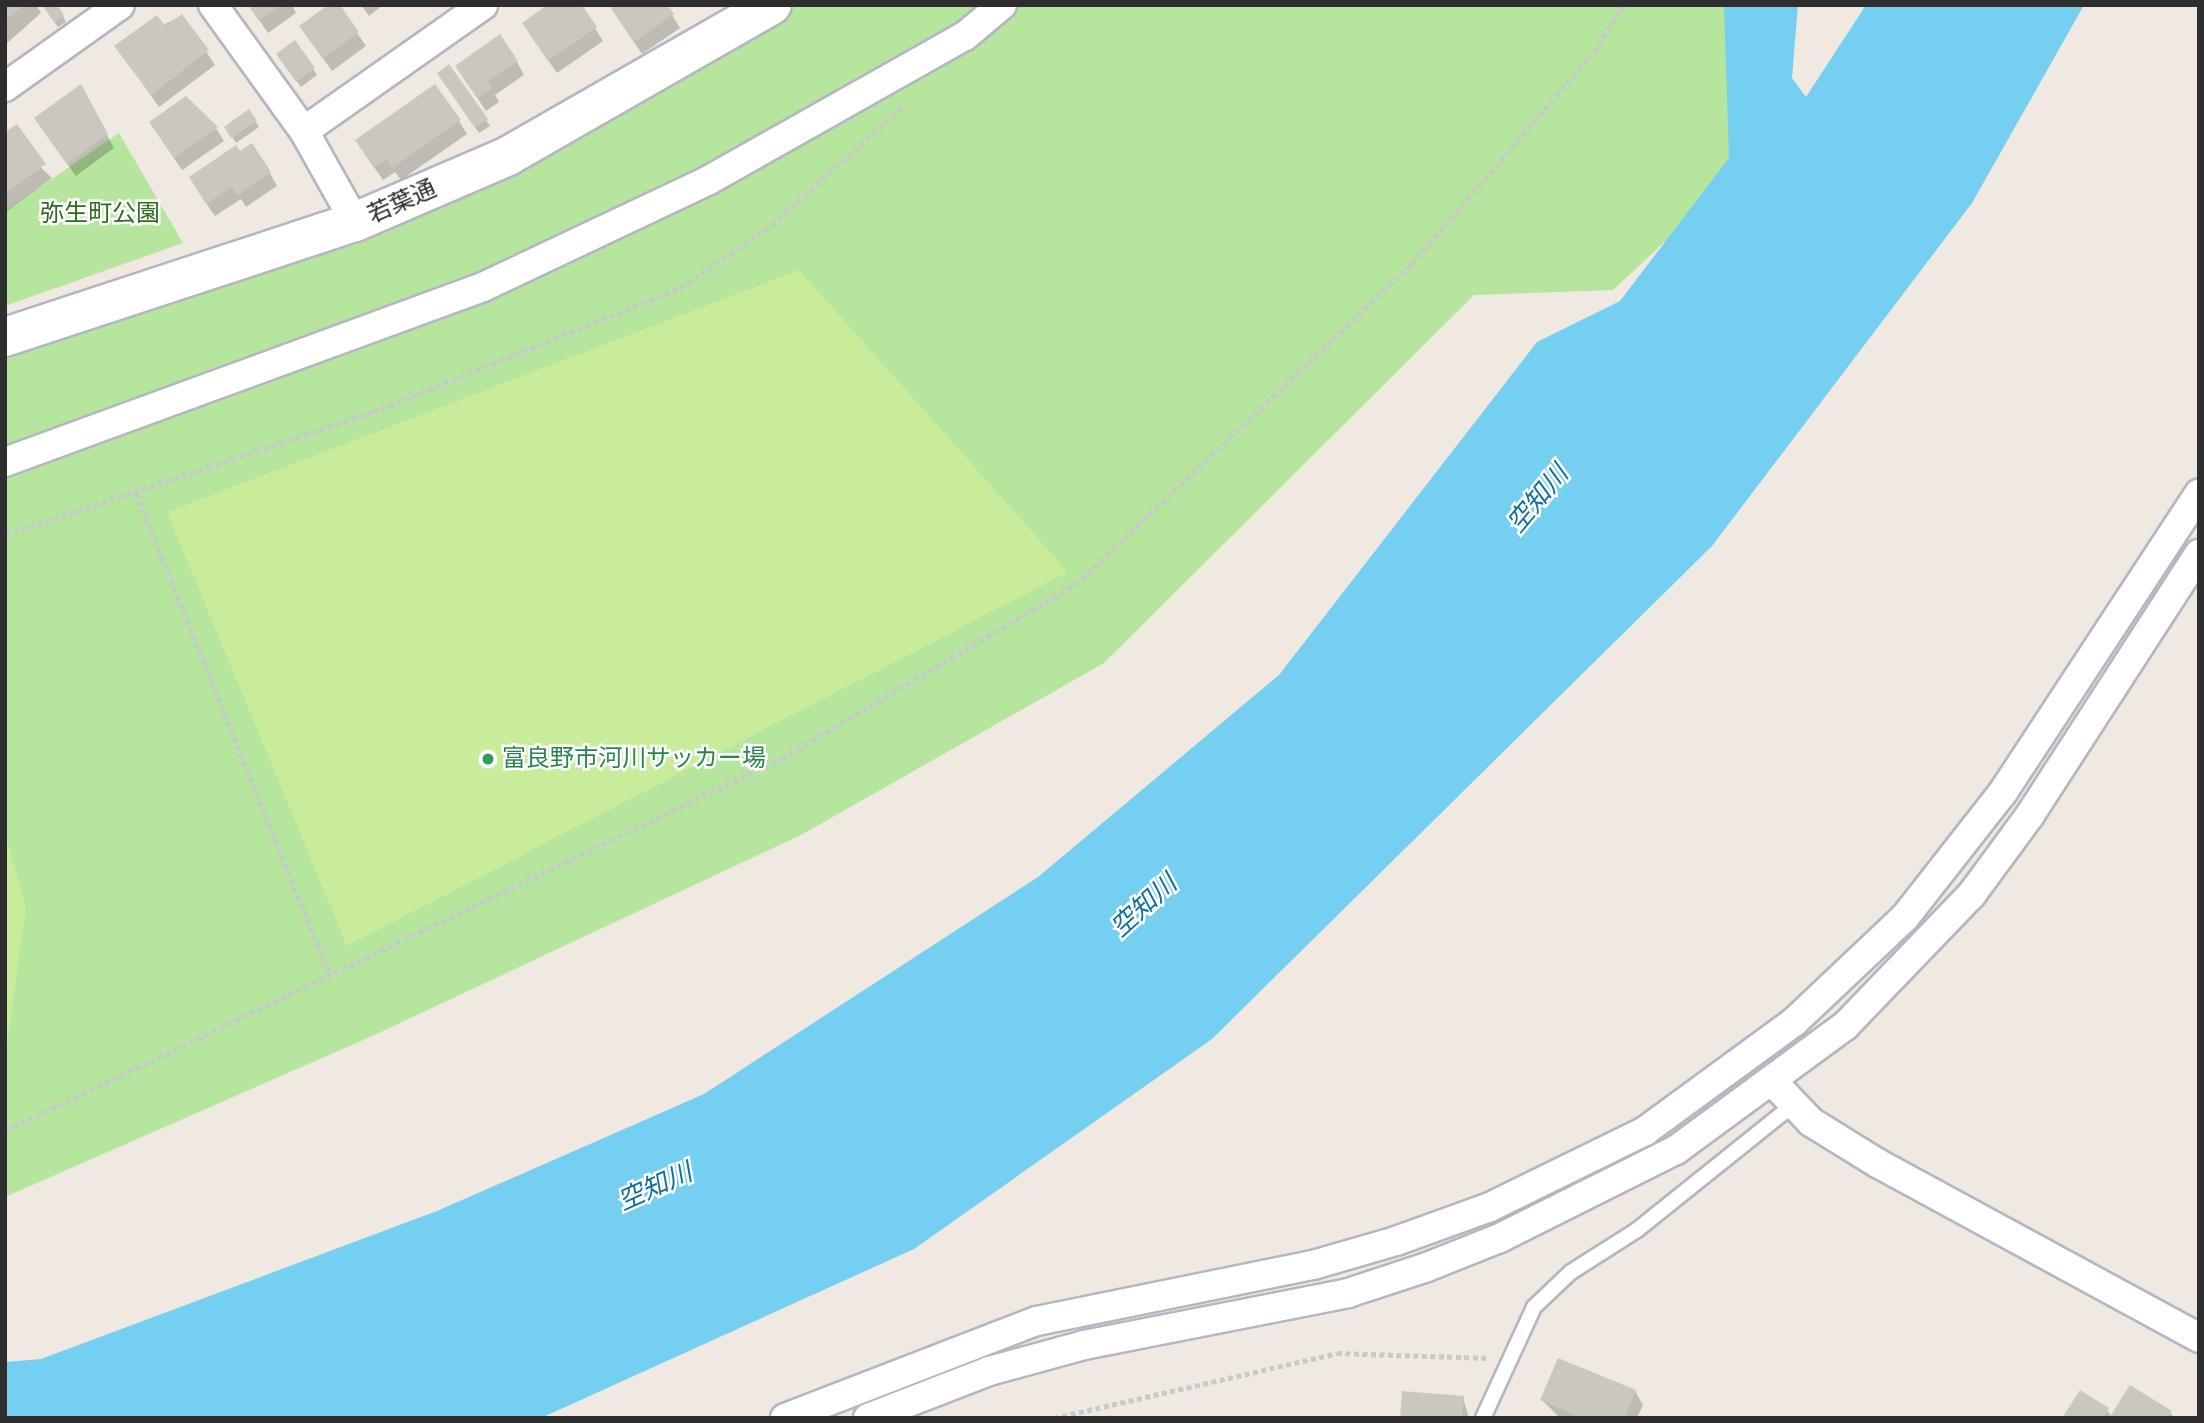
<!DOCTYPE html>
<html>
<head>
<meta charset="utf-8">
<style>
	body { margin:0 }
	#map { position:relative; width:2204px; height:1423px; overflow:hidden; background:#efe9e1; font-family:"Fira Sans Condensed","Noto Sans JP",sans-serif }
	div>[style] { position:absolute }
	.green>* { inset:0; background:#b6e59e }
	.pitch>* { inset:0; background:#c9ec9a }
	.water>* { inset:0; background:#75cff0 }
	.shadow>* { inset:0; background:#0003 }
	.building>* { inset:0; background:#cbc7bf }
	.path>* { height:4.5px; margin-top:-2.25px; transform-origin:0; background:repeating-linear-gradient(90deg,#c9c9c9 0 5px,transparent 0 8.5px) }
	.roads { filter:drop-shadow(2px 0 #b4b7c1) drop-shadow(-2px 0 #b4b7c1) drop-shadow(0 2px #b4b7c1) drop-shadow(0 -2px #b4b7c1) }
	.lane>* { height:14px; margin:-7px; padding:0 7px; transform-origin:7px; border-radius:7px; background:#fff }
	.street>* { height:28px; margin:-14px; padding:0 14px; transform-origin:14px; border-radius:14px; background:#fff }
	.secondary>* { height:38px; margin:-19px; padding:0 19px; transform-origin:19px; border-radius:19px; background:#fff }
	.dots>* { width:19px; height:19px; translate:-50% -50%; box-sizing:border-box; border:4px solid #fff; border-radius:50% }
	span { translate:-50% -50%; white-space:nowrap; text-align:center; line-height:1.15; -webkit-text-stroke:5px #fff; paint-order:stroke }
	.street-label { font-size:24px; color:#2e2e2e }
	.park-label { font-size:24px; color:#2c6e1b }
	.leisure-label { font-size:24px; color:#27864d }
	.left { translate:0 -50%; text-align:left }
	.water-label { font-size:26px; color:#0d6fa3; font-style:italic }
	.frame { position:absolute; inset:0; border:7px solid #2e2e2e; pointer-events:none }
</style>
</head>
<body>
<div id="map">
	<div class="green">
		<div style="clip-path:polygon(772px 5px,1752px 5px,1752px 160px,1613px 290px,1474px 295px,1104px 663px,801px 835px,370px 1037px,5px 1197px,5px 337px,355px 222px)"></div>
		<div style="clip-path:polygon(119px 133px,183px 243px,5px 306px,5px 211px)"></div>
	</div>
	<div class="pitch">
		<div style="clip-path:polygon(799px 270px,1068px 572px,347px 946px,167px 512px)"></div>
		<div style="clip-path:polygon(5px 833px,26px 907px,5px 1060px)"></div>
	</div>
	<div class="water">
		<div style="clip-path:polygon(1724px 5px,1798px 5px,1792px 78px,1806px 97px,1866px 5px,2084px 5px,1972px 203px,1712px 546px,1212px 1039px,914px 1249px,541px 1418px,5px 1418px,5px 1362px,41px 1359px,437px 1211px,704px 1094px,1038px 877px,1279px 675px,1537px 342px,1620px 301px,1729px 158px)"></div>
	</div>
	<div class="shadow">
		<div style="clip-path:polygon(5px 5px,36px 5px,41px 13px,5px 45px)"></div>
		<div style="clip-path:polygon(43px 5px,63px 16px,66px 22px,58px 27px)"></div>
		<div style="clip-path:polygon(249px 5px,292px 5px,296px 13px,268px 33px)"></div>
		<div style="clip-path:polygon(338px 5px,366px 46px,332px 71px,301px 27px)"></div>
		<div style="clip-path:polygon(361px 5px,383px 5px,369px 16px)"></div>
		<div style="clip-path:polygon(609px 5px,672px 15px,680px 28px,642px 54px)"></div>
		<div style="clip-path:polygon(182px 16px,215px 65px,159px 107px,117px 47px)"></div>
		<div style="clip-path:polygon(595px 28px,603px 41px,557px 73px,532px 37px)"></div>
		<div style="clip-path:polygon(295px 43px,317px 75px,301px 87px,282px 60px)"></div>
		<div style="clip-path:polygon(517px 62px,524px 75px,495px 95px,499px 102px,486px 111px,465px 79px)"></div>
		<div style="clip-path:polygon(442px 80px,486px 120px,490px 126px,479px 133px)"></div>
		<div style="clip-path:polygon(81px 87px,114px 148px,76px 176px,44px 132px)"></div>
		<div style="clip-path:polygon(249px 112px,259px 127px,236px 143px,226px 127px)"></div>
		<div style="clip-path:polygon(459px 121px,467px 134px,401px 180px,395px 172px,383px 180px,365px 154px)"></div>
		<div style="clip-path:polygon(216px 128px,224px 141px,182px 170px,159px 136px)"></div>
		<div style="clip-path:polygon(5px 134px,52px 178px,7px 211px,5px 207px)"></div>
		<div style="clip-path:polygon(239px 153px,270px 173px,277px 186px,246px 207px,241px 199px,215px 216px,198px 191px)"></div>
		<div style="clip-path:polygon(1635px 1391px,1643px 1405px,1637px 1418px,1560px 1418px,1542px 1400px)"></div>
		<div style="clip-path:polygon(1463px 1398px,1469px 1418px,1402px 1418px)"></div>
		<div style="clip-path:polygon(2107px 1410px,2112px 1417px,2170px 1412px,2174px 1418px,2064px 1418px)"></div>
	</div>
	<div class="building">
		<div style="clip-path:polygon(5px 5px,26px 5px,5px 20px)"></div>
		<div style="clip-path:polygon(42px 5px,57px 5px,64px 15px,54px 22px)"></div>
		<div style="clip-path:polygon(248px 5px,281px 5px,259px 21px)"></div>
		<div style="clip-path:polygon(328px 5px,340px 5px,359px 32px,323px 59px,299px 26px)"></div>
		<div style="clip-path:polygon(547px 5px,582px 5px,597px 27px,548px 61px,522px 23px)"></div>
		<div style="clip-path:polygon(609px 5px,668px 5px,674px 14px,634px 42px)"></div>
		<div style="clip-path:polygon(182px 14px,209px 50px,151px 95px,114px 46px,157px 15px,165px 26px)"></div>
		<div style="clip-path:polygon(500px 34px,518px 61px,488px 81px,493px 88px,477px 98px,455px 66px)"></div>
		<div style="clip-path:polygon(295px 40px,315px 68px,296px 82px,276px 54px)"></div>
		<div style="clip-path:polygon(449px 64px,488px 119px,475px 128px,437px 73px)"></div>
		<div style="clip-path:polygon(81px 84px,108px 134px,67px 164px,34px 118px)"></div>
		<div style="clip-path:polygon(435px 84px,461px 120px,392px 168px,386px 159px,374px 168px,355px 140px)"></div>
		<div style="clip-path:polygon(186px 96px,218px 127px,174px 158px,149px 122px)"></div>
		<div style="clip-path:polygon(249px 109px,257px 121px,231px 138px,224px 127px)"></div>
		<div style="clip-path:polygon(17px 124px,46px 164px,5px 194px,5px 132px)"></div>
		<div style="clip-path:polygon(252px 143px,271px 172px,237px 195px,232px 187px,206px 204px,189px 177px,236px 145px,240px 151px)"></div>
		<div style="clip-path:polygon(1558px 1358px,1636px 1390px,1624px 1418px,1582px 1418px,1540px 1400px)"></div>
		<div style="clip-path:polygon(2130px 1385px,2172px 1411px,2167px 1418px,2109px 1418px)"></div>
		<div style="clip-path:polygon(2080px 1390px,2109px 1408px,2103px 1418px,2062px 1418px)"></div>
		<div style="clip-path:polygon(1402px 1391px,1464px 1396px,1462px 1418px,1400px 1418px)"></div>
	</div>
	<div class="path">
		<div style="left:136px;top:493px;width:517px;rotate:68.1deg"></div>
		<div style="left:5px;top:535px;width:388px;rotate:-18.5deg"></div>
		<div style="left:373px;top:412px;width:331px;rotate:-22deg"></div>
		<div style="left:680px;top:288px;width:112px;rotate:-34.4deg"></div>
		<div style="left:772px;top:225px;width:176px;rotate:-42.2deg"></div>
		<div style="left:5px;top:1131px;width:862px;rotate:-25.64deg"></div>
		<div style="left:782px;top:758px;width:340px;rotate:-30.6deg"></div>
		<div style="left:1075px;top:585px;width:465px;rotate:-43.6deg"></div>
		<div style="left:1412px;top:264px;width:279px;rotate:-49.4deg"></div>
		<div style="left:1594px;top:52px;width:55px;rotate:-58.3deg"></div>
		<div style="left:1054px;top:1418px;width:290px;rotate:-12.9deg"></div>
		<div style="left:1337px;top:1353px;width:151px;rotate:1.9deg"></div>
	</div>
	<div class="roads">
		<div class="lane">
			<div style="left:1483px;top:1418px;width:122px;rotate:-65.3deg"></div>
			<div style="left:1534px;top:1307px;width:51px;rotate:-43.4deg"></div>
			<div style="left:1571px;top:1272px;width:78px;rotate:-32.5deg"></div>
			<div style="left:1637px;top:1230px;width:201px;rotate:-38.7deg"></div>
		</div>
		<div class="street">
			<div style="left:213px;top:5px;width:155px;rotate:54.2deg"></div>
			<div style="left:304px;top:131px;width:104px;rotate:60.7deg"></div>
			<div style="left:5px;top:87px;width:141px;rotate:-35.5deg"></div>
			<div style="left:304px;top:131px;width:219px;rotate:-35.1deg"></div>
			<div style="left:5px;top:462px;width:509px;rotate:-20.11deg"></div>
			<div style="left:483px;top:287px;width:250px;rotate:-25.3deg"></div>
			<div style="left:709px;top:180px;width:294px;rotate:-29.4deg"></div>
			<div style="left:965px;top:36px;width:48px;rotate:-40deg"></div>
			<div style="left:1771px;top:1080px;width:58px;rotate:46.4deg"></div>
			<div style="left:1811px;top:1122px;width:80px;rotate:31.7deg"></div>
			<div style="left:1879px;top:1164px;width:364px;rotate:28.5deg"></div>
			<div style="left:785px;top:1418px;width:270px;rotate:-21.1deg"></div>
			<div style="left:1037px;top:1321px;width:282px;rotate:-11.5deg"></div>
			<div style="left:1313px;top:1265px;width:86px;rotate:-16.1deg"></div>
			<div style="left:1396px;top:1241px;width:100px;rotate:-19.9deg"></div>
			<div style="left:1490px;top:1207px;width:173px;rotate:-26.1deg"></div>
			<div style="left:1645px;top:1131px;width:185px;rotate:-36.2deg"></div>
			<div style="left:1794px;top:1022px;width:153px;rotate:-43.4deg"></div>
			<div style="left:1905px;top:917px;width:159px;rotate:-51.9deg"></div>
			<div style="left:2003px;top:792px;width:357px;rotate:-56.7deg"></div>
			<div style="left:868px;top:1418px;width:130px;rotate:-21.2deg"></div>
			<div style="left:989px;top:1371px;width:98px;rotate:-15.3deg"></div>
			<div style="left:1084px;top:1345px;width:269px;rotate:-11.1deg"></div>
			<div style="left:1348px;top:1293px;width:83px;rotate:-18.2deg"></div>
			<div style="left:1427px;top:1267px;width:79px;rotate:-21.7deg"></div>
			<div style="left:1500px;top:1238px;width:197px;rotate:-26.6deg"></div>
			<div style="left:1676px;top:1150px;width:210px;rotate:-36.3deg"></div>
			<div style="left:1845px;top:1026px;width:183px;rotate:-46.1deg"></div>
			<div style="left:1972px;top:894px;width:98px;rotate:-53.7deg"></div>
			<div style="left:2030px;top:815px;width:311px;rotate:-57.1deg"></div>
		</div>
		<div class="secondary">
			<div style="left:5px;top:337px;width:368px;rotate:-18.2deg"></div>
			<div style="left:355px;top:222px;width:167px;rotate:-23.3deg"></div>
			<div style="left:508px;top:156px;width:304px;rotate:-29.8deg"></div>
		</div>
	</div>
	<div class="dots">
		<div style="left:488px;top:759px;background:#2e9e5b"></div>
	</div>
	<div class="street-label">
		<span style="left:402px;top:202px;rotate:-24deg">若葉通</span>
	</div>
	<div class="park-label">
		<span style="left:100px;top:214px">弥生町公園</span>
	</div>
	<div class="leisure-label">
		<span class="left" style="left:502px;top:759px">富良野市河川サッカー場</span>
	</div>
	<div class="water-label">
		<span style="left:1538px;top:499px;rotate:-50deg">空知川</span>
		<span style="left:1144px;top:906px;rotate:-42deg">空知川</span>
		<span style="left:655px;top:1187px;rotate:-24deg">空知川</span>
	</div>
	<div class="frame"></div>
</div>
</body>
</html>
